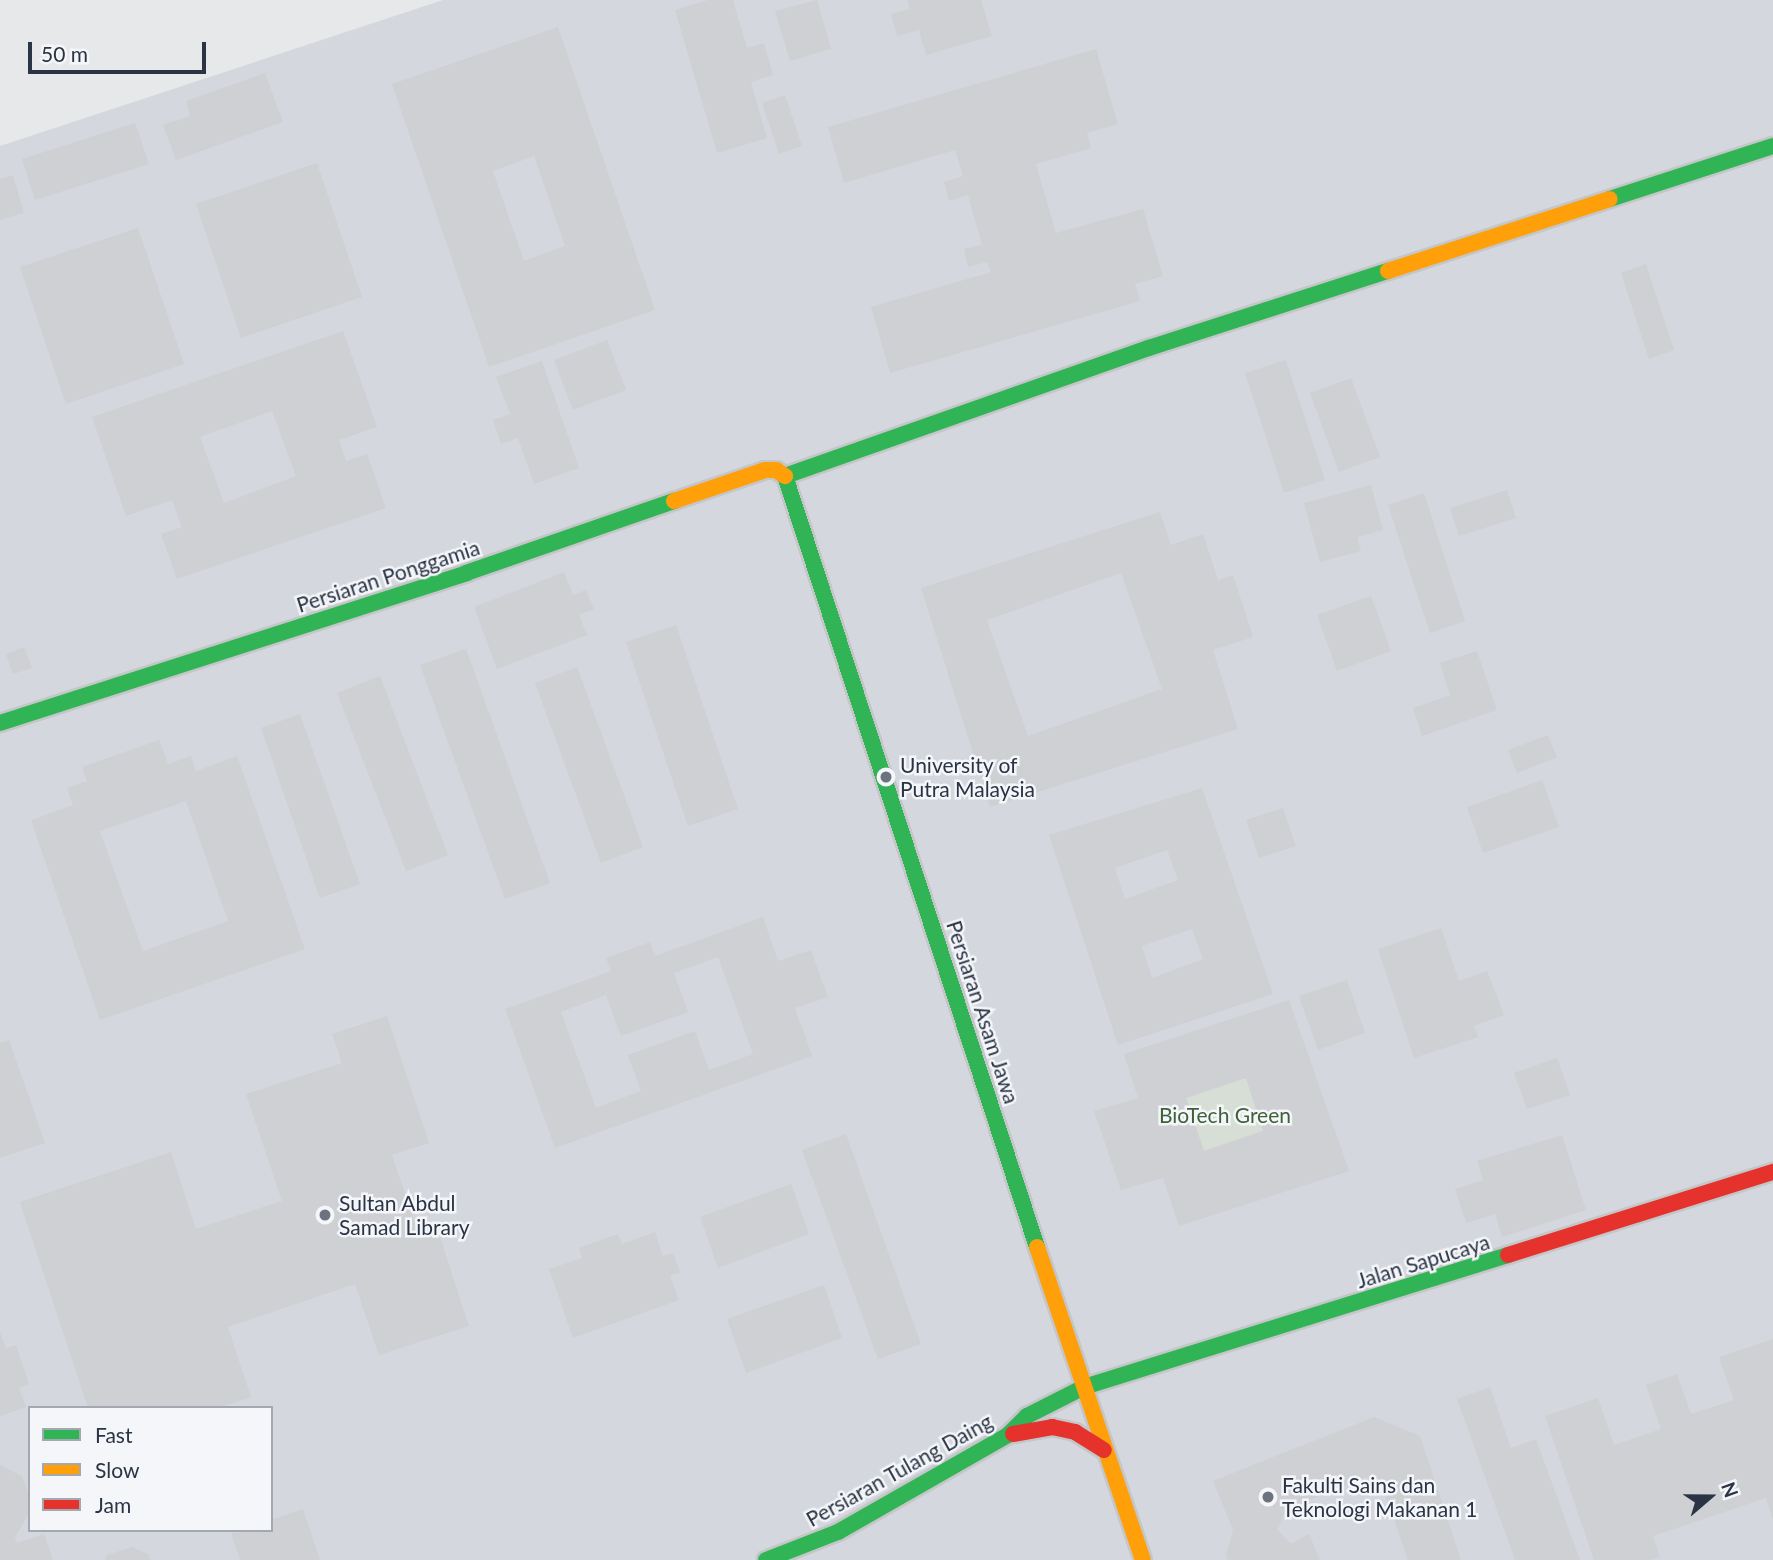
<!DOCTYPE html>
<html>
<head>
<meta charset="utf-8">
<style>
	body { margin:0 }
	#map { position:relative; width:1773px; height:1560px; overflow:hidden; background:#e6e8ea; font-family:Lato,sans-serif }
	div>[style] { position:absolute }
	.built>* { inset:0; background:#d4d7dd }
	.green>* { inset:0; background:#d6ded6 }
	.building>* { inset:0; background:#ced0d3 }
	.roads { filter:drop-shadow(2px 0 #c4c6c8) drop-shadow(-2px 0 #c4c6c8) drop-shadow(0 2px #c4c6c8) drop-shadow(0 -2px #c4c6c8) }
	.fast>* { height:16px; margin:-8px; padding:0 8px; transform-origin:8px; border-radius:8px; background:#30b455 }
	.slow>* { height:16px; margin:-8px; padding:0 8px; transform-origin:8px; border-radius:8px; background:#ff9f0a }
	.jam>* { height:16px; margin:-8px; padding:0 8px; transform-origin:8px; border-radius:8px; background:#e5322d }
	.dots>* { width:19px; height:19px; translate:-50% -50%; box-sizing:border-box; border:4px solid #f4f6f9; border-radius:50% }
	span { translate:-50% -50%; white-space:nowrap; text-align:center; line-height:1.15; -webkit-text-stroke:5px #f4f6f9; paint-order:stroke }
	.street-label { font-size:21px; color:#2b3445 }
	.poi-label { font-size:21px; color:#2b3445 }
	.left { translate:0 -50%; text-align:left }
	.park-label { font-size:21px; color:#3f6138 }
	.legend { position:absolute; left:28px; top:1406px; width:245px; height:126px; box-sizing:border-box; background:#f4f6f9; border:2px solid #a4a8b1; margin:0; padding:9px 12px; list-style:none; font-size:21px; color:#2b3445 }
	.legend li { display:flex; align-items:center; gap:14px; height:35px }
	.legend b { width:35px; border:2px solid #a4a8b1 }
	.north { position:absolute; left:1675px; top:1462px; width:70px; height:70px; -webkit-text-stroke:5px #f4f6f9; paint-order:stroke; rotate:70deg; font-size:19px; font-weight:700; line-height:28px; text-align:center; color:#2b3445 }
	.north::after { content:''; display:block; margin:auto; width:24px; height:32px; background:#2b3445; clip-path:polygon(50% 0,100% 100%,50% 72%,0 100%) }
	.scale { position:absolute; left:28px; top:42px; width:178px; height:32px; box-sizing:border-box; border:4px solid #2b3445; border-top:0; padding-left:9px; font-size:21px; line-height:24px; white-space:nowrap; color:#2b3445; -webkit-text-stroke:5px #f4f6f9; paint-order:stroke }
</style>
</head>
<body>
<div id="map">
	<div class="built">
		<div style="clip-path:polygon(evenodd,443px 0,1773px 0,1773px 1560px,0 1560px,0 146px,443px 0,30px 1408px,271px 1408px,271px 1530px,30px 1530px,30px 1408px)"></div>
	</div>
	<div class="green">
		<div style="clip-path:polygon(1246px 1078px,1263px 1131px,1204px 1151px,1186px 1098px)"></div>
	</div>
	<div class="building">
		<div style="clip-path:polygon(708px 0,733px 0,747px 48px,764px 43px,773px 75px,751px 82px,767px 138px,717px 153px,675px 10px)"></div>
		<div style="clip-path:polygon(817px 0,831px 49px,790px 61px,775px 11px)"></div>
		<div style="clip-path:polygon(907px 0,981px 0,992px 36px,926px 55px,919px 30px,897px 36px,891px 14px,910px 9px)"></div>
		<div style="clip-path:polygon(evenodd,558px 27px,655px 310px,489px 367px,392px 84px,558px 27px,534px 156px,565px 246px,524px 261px,493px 171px,534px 156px)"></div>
		<div style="clip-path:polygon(1096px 49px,1118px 124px,1087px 133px,1091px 148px,1036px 164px,1056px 233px,1143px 209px,1163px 276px,1135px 284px,1140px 301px,890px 373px,871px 307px,991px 272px,987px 262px,968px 267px,964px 249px,982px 245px,968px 195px,949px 201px,944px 182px,963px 176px,955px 150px,844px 183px,828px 127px)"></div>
		<div style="clip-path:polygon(265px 73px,283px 122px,176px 160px,163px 125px,190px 116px,186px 101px)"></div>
		<div style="clip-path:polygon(785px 95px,802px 146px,779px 154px,762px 103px)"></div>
		<div style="clip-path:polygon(135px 123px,149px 164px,35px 200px,22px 159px)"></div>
		<div style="clip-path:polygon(317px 163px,362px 297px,241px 338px,196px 204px)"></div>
		<div style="clip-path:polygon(13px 175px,24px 213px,0 220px,0 179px)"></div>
		<div style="clip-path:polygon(138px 228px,184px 364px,66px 404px,20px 267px)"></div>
		<div style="clip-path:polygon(1646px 264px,1674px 350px,1649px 359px,1621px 273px)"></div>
		<div style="clip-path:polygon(evenodd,343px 331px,377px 427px,339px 440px,346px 461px,367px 454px,386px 508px,177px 579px,161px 534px,182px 527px,172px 500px,126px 516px,92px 417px,343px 331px,272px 411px,296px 476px,224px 503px,200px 437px,272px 411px)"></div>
		<div style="clip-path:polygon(607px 340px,626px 390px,573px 410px,554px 360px)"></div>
		<div style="clip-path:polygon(1286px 360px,1325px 480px,1284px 493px,1245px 373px)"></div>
		<div style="clip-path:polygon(542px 361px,579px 468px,534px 484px,518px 438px,501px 444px,493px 420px,510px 414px,496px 377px)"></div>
		<div style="clip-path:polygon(1351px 378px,1380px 457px,1339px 472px,1310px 393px)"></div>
		<div style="clip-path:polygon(1371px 485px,1383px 530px,1357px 537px,1361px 551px,1320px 562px,1304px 503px)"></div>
		<div style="clip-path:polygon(1507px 490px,1516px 518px,1459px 536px,1450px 508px)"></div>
		<div style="clip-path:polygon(1424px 493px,1465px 621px,1430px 633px,1388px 505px)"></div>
		<div style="clip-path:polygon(evenodd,1160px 512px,1171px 545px,1203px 534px,1218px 580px,1233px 575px,1253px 637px,1213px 650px,1238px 729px,990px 807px,921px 588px,1160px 512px,1121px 573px,1162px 689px,1028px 736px,987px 620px,1121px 573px)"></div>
		<div style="clip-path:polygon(564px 572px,573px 595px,586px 590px,594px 609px,579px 615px,587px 635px,497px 669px,474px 607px)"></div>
		<div style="clip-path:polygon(1371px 596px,1391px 651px,1337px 671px,1317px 615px)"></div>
		<div style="clip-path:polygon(676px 625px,738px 809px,688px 826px,626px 642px)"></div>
		<div style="clip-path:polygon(24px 647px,32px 668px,13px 674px,6px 654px)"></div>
		<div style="clip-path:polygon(466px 649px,550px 883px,505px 899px,420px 665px)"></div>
		<div style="clip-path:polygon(1477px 651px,1497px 710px,1422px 736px,1413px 708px,1450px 695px,1440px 663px)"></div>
		<div style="clip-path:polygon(577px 667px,643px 847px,601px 863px,535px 683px)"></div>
		<div style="clip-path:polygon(380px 676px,448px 855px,406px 871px,337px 693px)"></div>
		<div style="clip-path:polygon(300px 714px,360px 884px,320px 898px,261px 728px)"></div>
		<div style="clip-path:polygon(1548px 735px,1557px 757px,1517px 773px,1508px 750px)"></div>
		<div style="clip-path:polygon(evenodd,159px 740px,168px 764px,191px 756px,196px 771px,237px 756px,305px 949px,100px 1020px,31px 820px,73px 805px,67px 788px,87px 781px,82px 767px,159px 740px,186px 801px,228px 921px,143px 951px,100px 831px,186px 801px)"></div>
		<div style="clip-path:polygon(1542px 780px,1559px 827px,1483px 853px,1467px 807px)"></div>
		<div style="clip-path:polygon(evenodd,1202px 788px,1273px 994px,1118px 1045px,1049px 835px,1202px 788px,1167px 850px,1178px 880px,1125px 899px,1115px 868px,1167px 850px,1202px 788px,1192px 929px,1203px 959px,1152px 978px,1142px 946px,1192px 929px)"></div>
		<div style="clip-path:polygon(1283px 808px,1296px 846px,1259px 858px,1246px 820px)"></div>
		<div style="clip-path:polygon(evenodd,763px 917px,778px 961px,811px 950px,828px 997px,795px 1008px,812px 1056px,555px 1148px,505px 1009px,611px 971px,606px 958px,650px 942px,655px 956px,763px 917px,718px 957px,753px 1054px,709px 1070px,695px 1031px,628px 1055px,641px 1091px,596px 1108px,561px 1012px,606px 995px,621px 1036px,688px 1012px,674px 973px,718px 957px)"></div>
		<div style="clip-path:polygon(1441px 928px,1459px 981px,1487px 971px,1504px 1015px,1474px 1026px,1478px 1037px,1414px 1058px,1378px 949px)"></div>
		<div style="clip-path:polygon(1347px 980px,1365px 1033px,1318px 1050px,1299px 996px)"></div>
		<div style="clip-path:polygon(evenodd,1289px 1000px,1349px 1171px,1179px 1226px,1163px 1178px,1121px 1190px,1094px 1111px,1138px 1098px,1124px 1054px,1289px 1000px,1246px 1078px,1263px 1131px,1204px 1151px,1186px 1098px,1246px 1078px)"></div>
		<div style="clip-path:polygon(387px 1016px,429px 1143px,392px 1155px,420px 1238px,438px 1231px,469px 1326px,379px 1355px,355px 1284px,228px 1327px,251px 1397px,218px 1408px,88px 1408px,20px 1202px,171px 1152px,196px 1229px,282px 1201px,246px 1094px,342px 1063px,332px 1034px)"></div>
		<div style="clip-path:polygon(9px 1040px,45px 1143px,0 1158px,0 1043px)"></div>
		<div style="clip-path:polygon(1557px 1058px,1570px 1095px,1527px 1109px,1514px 1073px)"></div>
		<div style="clip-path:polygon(846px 1134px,921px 1344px,878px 1359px,802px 1150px)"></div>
		<div style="clip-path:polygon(1562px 1135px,1586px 1210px,1502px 1237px,1495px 1214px,1466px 1223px,1455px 1189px,1483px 1180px,1477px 1161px)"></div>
		<div style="clip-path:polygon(791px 1184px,809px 1234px,718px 1268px,700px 1217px)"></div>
		<div style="clip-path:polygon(655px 1232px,663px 1256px,673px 1253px,680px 1272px,670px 1276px,679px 1300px,573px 1338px,549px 1269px,582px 1258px,579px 1248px,618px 1234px,622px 1244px)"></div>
		<div style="clip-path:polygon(824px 1285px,842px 1338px,746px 1373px,727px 1319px)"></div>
		<div style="clip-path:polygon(0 1332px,6px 1348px,16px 1345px,29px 1384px,19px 1388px,26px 1407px,0 1416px)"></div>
		<div style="clip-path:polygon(1773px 1339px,1773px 1520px,1766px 1498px,1653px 1536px,1660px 1557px,1649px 1560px,1594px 1560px,1545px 1416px,1598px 1398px,1614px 1445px,1661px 1429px,1646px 1385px,1677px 1374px,1691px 1414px,1734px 1400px,1719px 1357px)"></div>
		<div style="clip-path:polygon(1490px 1387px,1511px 1448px,1536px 1439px,1580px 1560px,1515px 1560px,1457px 1399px)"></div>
		<div style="clip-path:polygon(1374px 1417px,1420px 1436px,1461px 1560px,1408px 1560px,1382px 1485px,1366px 1477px,1287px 1509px,1277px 1529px,1291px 1544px,1309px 1534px,1320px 1560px,1228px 1560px,1226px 1555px,1233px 1530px,1213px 1481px)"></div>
		<div style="clip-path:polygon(0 1465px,22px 1476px,30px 1499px,30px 1512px,15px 1537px,17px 1543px,44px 1534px,53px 1560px,0 1560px)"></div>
		<div style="clip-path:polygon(303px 1509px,320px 1560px,240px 1560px,231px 1533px,271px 1530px,271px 1520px)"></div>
		<div style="clip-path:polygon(132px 1547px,148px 1554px,150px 1560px,105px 1560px,107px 1555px)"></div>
	</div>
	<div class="roads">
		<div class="fast">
			<div style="left:1610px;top:199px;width:171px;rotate:-18deg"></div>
			<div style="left:785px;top:476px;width:811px;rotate:71.9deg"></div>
			<div style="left:785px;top:476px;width:386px;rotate:-19.4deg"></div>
			<div style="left:1149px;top:348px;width:251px;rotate:-17.9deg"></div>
			<div style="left:0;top:723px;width:490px;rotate:-17.8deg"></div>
			<div style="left:466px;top:573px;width:220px;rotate:-19.1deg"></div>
			<div style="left:766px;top:1560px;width:77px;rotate:-21.3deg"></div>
			<div style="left:838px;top:1532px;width:196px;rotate:-29.7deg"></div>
			<div style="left:1008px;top:1435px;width:27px;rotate:-45deg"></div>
			<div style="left:1027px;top:1416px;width:64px;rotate:-27deg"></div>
			<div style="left:1084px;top:1387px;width:444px;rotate:-17.3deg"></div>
		</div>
		<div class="slow">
			<div style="left:1388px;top:271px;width:233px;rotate:-18deg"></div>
			<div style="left:674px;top:501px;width:96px;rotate:-18.8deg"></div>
			<div style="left:765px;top:470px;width:11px"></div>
			<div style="left:776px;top:470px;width:11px;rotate:34deg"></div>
			<div style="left:1037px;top:1247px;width:330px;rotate:71.3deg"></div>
		</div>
		<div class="jam">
			<div style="left:1508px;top:1255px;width:278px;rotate:-17.4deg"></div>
			<div style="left:1013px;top:1434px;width:40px;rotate:-10deg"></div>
			<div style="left:1052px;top:1427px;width:24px;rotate:12deg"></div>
			<div style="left:1075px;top:1432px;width:34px;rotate:32deg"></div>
		</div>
	</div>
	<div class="dots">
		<div style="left:886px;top:777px;background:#6c737f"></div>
		<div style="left:325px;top:1215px;background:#6c737f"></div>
		<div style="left:1268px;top:1497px;background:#6c737f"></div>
	</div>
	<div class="street-label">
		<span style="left:388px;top:576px;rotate:-18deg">Persiaran Ponggamia</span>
		<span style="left:983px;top:1012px;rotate:72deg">Persiaran Asam Jawa</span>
		<span style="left:1423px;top:1261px;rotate:-17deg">Jalan Sapucaya</span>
		<span style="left:899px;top:1470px;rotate:-29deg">Persiaran Tulang Daing</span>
	</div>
	<div class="poi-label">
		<span class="left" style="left:900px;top:777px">University of<br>Putra Malaysia</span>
		<span class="left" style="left:339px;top:1215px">Sultan Abdul<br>Samad Library</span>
		<span class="left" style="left:1282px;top:1497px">Fakulti Sains dan<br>Teknologi Makanan 1</span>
	</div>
	<div class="park-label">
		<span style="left:1225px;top:1115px">BioTech Green</span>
	</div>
	<ul class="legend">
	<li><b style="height:9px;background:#30b455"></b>Fast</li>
	<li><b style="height:9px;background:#ff9f0a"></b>Slow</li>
	<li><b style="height:9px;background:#e5322d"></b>Jam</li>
	</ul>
	<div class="north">N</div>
	<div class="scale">50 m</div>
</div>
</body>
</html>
